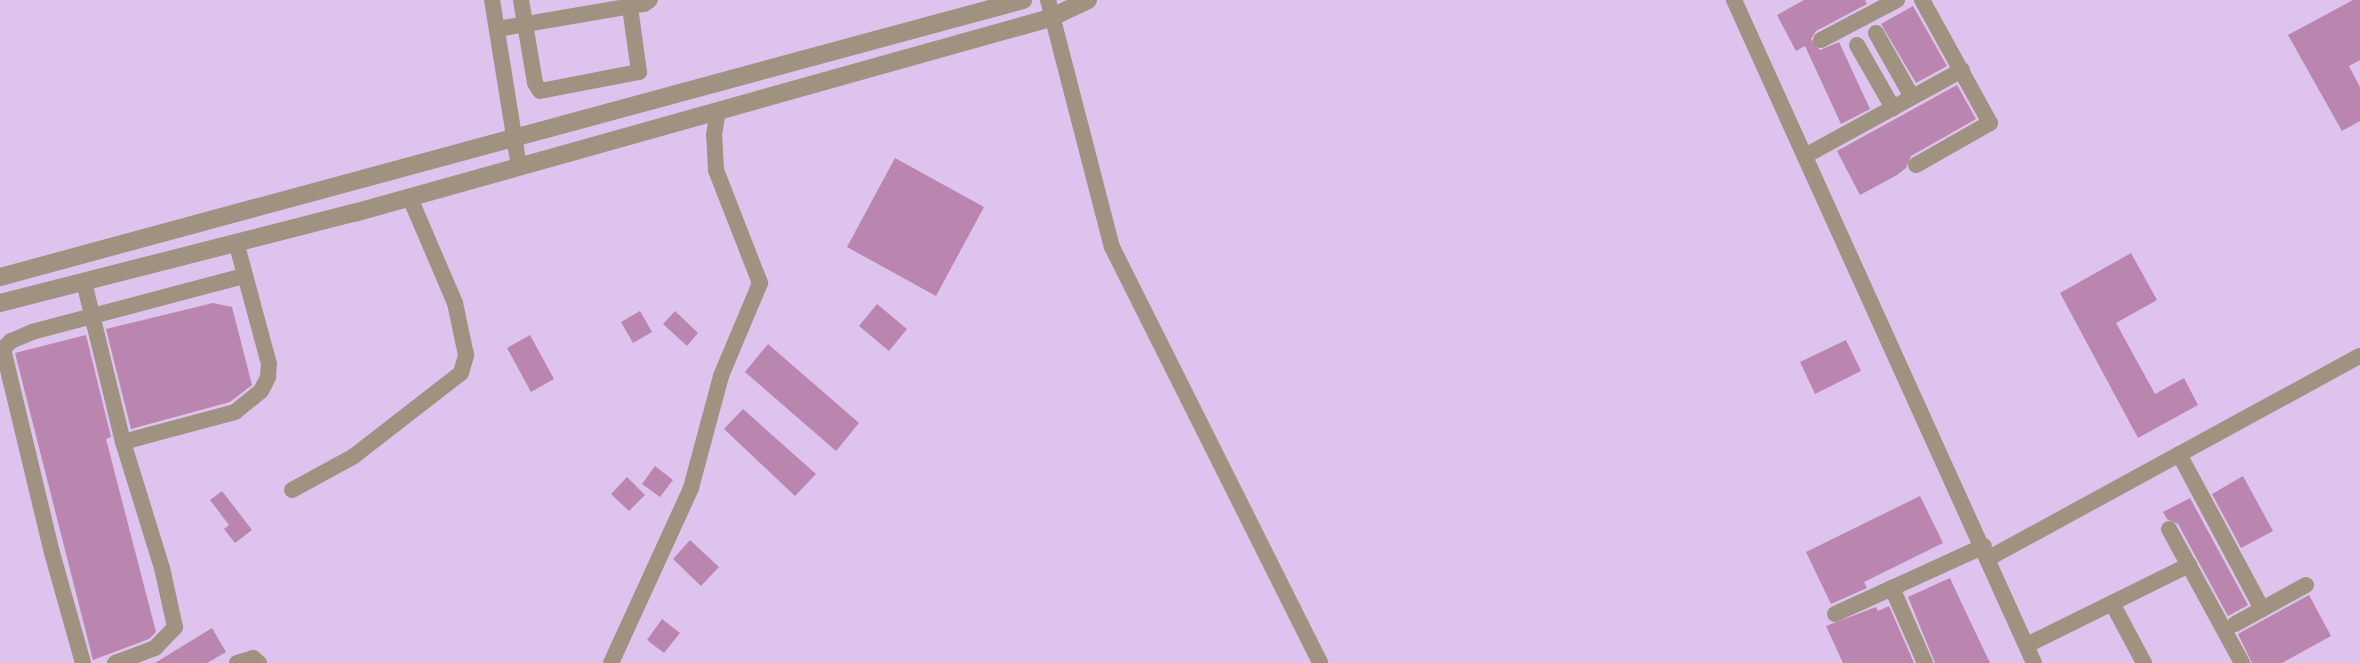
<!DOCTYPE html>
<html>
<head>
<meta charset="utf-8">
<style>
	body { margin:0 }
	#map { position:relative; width:2360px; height:663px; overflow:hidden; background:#dec3ee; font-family:Overpass,sans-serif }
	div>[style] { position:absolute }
	.building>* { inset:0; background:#ba86b0 }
	.minor>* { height:16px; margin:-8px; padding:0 8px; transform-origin:8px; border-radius:8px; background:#a09281 }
	.tertiary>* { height:18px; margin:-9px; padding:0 9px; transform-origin:9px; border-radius:9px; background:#a09281 }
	span { translate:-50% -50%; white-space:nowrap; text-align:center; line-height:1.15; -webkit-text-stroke:4.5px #ecd0fb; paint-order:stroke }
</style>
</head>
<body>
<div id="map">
	<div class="building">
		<div style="clip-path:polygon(1804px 0,1865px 0,1867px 4px,1816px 31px,1811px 39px,1820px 50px,1839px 42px,1870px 109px,1841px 124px,1805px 46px,1796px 51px,1777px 15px)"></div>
		<div style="clip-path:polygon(2353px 0,2360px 0,2360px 60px,2349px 66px,2360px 87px,2360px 121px,2342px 131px,2288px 35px)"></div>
		<div style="clip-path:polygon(1913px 6px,1947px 66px,1916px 83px,1881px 24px)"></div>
		<div style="clip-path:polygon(1957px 85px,1976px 119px,1911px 156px,1906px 168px,1897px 175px,1860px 195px,1837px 151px)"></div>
		<div style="clip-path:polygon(895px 158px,984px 207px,936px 296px,847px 247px)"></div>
		<div style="clip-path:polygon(2131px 253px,2157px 300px,2116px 323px,2155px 394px,2184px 378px,2198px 405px,2138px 438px,2060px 293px)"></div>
		<div style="clip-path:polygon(213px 303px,232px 307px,252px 385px,230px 402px,131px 429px,106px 329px)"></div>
		<div style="clip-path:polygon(877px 304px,907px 329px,889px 351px,859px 326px)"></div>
		<div style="clip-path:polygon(640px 311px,652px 332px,633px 343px,621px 322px)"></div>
		<div style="clip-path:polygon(675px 311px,698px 333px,687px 346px,663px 324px)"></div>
		<div style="clip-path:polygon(86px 335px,111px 437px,106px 439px,156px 632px,149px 639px,93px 660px,15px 353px)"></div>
		<div style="clip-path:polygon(530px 335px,554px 379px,531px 392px,507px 348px)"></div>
		<div style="clip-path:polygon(1846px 340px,1861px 371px,1815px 394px,1800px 362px)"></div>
		<div style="clip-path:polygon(768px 344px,859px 423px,836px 451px,745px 372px)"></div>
		<div style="clip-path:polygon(743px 409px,816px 474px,795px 496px,724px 429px)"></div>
		<div style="clip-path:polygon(655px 466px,673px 480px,660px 497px,642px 484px)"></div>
		<div style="clip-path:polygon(2243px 476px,2273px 531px,2241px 548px,2212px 494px)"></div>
		<div style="clip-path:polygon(627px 477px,645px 495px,629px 511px,611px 494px)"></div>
		<div style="clip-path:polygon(222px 491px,252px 530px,235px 543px,224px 529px,229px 525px,210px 500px)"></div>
		<div style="clip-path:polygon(1920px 496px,1943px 543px,1864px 582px,1867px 588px,1831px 604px,1806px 552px)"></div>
		<div style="clip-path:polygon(2190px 498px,2248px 605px,2228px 616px,2178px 524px,2167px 519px,2163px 512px)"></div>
		<div style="clip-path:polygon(690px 540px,719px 567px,701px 586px,673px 559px)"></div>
		<div style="clip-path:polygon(1950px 578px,1961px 602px,1990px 663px,1935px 663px,1908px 597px)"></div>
		<div style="clip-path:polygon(2309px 595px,2331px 636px,2282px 663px,2252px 663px,2238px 634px)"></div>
		<div style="clip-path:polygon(1889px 606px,1914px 663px,1843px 663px,1826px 626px,1876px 607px,1878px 611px)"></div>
		<div style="clip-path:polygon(662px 619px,680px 633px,664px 653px,647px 640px)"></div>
		<div style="clip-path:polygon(212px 628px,226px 652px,207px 663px,155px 663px)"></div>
	</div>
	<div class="minor">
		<div style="left:492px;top:0;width:169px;rotate:80.8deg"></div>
		<div style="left:521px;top:0;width:84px;rotate:80.4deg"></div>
		<div style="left:535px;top:83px;width:9px;rotate:58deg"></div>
		<div style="left:540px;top:91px;width:101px;rotate:-10.9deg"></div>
		<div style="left:639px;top:72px;width:66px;rotate:-97.9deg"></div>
		<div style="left:1048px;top:0;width:255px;rotate:75.5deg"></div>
		<div style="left:1112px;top:247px;width:465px;rotate:63.4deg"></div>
		<div style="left:1734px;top:0;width:728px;rotate:65.65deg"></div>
		<div style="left:497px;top:29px;width:149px;rotate:-9.7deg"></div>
		<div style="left:644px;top:4px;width:7px;rotate:-34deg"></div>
		<div style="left:1876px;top:33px;width:73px;rotate:60.6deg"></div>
		<div style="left:1821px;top:40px;width:86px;rotate:-27.8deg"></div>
		<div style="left:1857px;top:45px;width:73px;rotate:60.3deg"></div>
		<div style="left:1805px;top:156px;width:179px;rotate:-28.7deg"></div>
		<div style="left:1916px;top:165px;width:85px;rotate:-29.6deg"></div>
		<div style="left:1990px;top:123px;width:141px;rotate:-118.9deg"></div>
		<div style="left:84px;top:282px;width:165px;rotate:76.3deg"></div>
		<div style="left:2179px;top:454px;width:176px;rotate:61.8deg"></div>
		<div style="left:292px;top:490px;width:71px;rotate:-28.7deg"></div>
		<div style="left:354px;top:456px;width:135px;rotate:-37.8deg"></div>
		<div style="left:461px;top:373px;width:19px;rotate:-74deg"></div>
		<div style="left:466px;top:355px;width:53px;rotate:-101.9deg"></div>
		<div style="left:455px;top:303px;width:114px;rotate:-113.2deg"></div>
		<div style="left:2169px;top:529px;width:153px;rotate:61.4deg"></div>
		<div style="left:1989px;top:558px;width:422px;rotate:-28.6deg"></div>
		<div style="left:2112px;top:603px;width:68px;rotate:61.9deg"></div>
		<div style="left:1835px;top:614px;width:63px;rotate:-24.5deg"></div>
		<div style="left:2235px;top:624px;width:81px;rotate:-28.8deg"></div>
		<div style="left:2027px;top:645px;width:181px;rotate:-26.3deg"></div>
		<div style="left:83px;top:663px;width:114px;rotate:-105.7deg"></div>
		<div style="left:52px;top:553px;width:210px;rotate:-103.5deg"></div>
		<div style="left:3px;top:349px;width:11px;rotate:-45deg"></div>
		<div style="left:11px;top:341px;width:23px;rotate:-23deg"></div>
		<div style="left:32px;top:332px;width:219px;rotate:-14.8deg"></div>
		<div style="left:115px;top:663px;width:43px;rotate:-20.6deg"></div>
		<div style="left:155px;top:648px;width:29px;rotate:-46deg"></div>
		<div style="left:175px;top:627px;width:60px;rotate:-102.4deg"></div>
		<div style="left:162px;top:568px;width:132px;rotate:-107.2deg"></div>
		<div style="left:123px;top:442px;width:116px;rotate:-15deg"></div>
		<div style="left:235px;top:412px;width:33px;rotate:-39deg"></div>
		<div style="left:261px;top:391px;width:16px;rotate:-63deg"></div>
		<div style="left:268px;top:377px;width:13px;rotate:-86deg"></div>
		<div style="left:269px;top:364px;width:126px;rotate:-105.1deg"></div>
		<div style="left:237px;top:663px;width:17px;rotate:-17deg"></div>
		<div style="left:253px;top:658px;width:8px;rotate:40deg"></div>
		<div style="left:611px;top:663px;width:192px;rotate:-65.4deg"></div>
		<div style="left:691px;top:488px;width:116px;rotate:-75deg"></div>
		<div style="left:721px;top:376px;width:101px;rotate:-67.2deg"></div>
		<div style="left:760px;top:283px;width:121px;rotate:-111.3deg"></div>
		<div style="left:716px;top:170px;width:35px;rotate:-93deg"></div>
		<div style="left:714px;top:135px;width:24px;rotate:-81deg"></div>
		<div style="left:1925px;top:663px;width:82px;rotate:-113.7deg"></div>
		<div style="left:1892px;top:588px;width:101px;rotate:-24.5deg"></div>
	</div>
	<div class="tertiary">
		<div style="left:0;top:277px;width:1060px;rotate:-15.15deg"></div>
		<div style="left:0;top:303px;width:365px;rotate:-14.3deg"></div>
		<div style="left:354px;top:213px;width:723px;rotate:-15.65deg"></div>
		<div style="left:1050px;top:18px;width:42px;rotate:-25.3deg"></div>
	</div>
</div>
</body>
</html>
